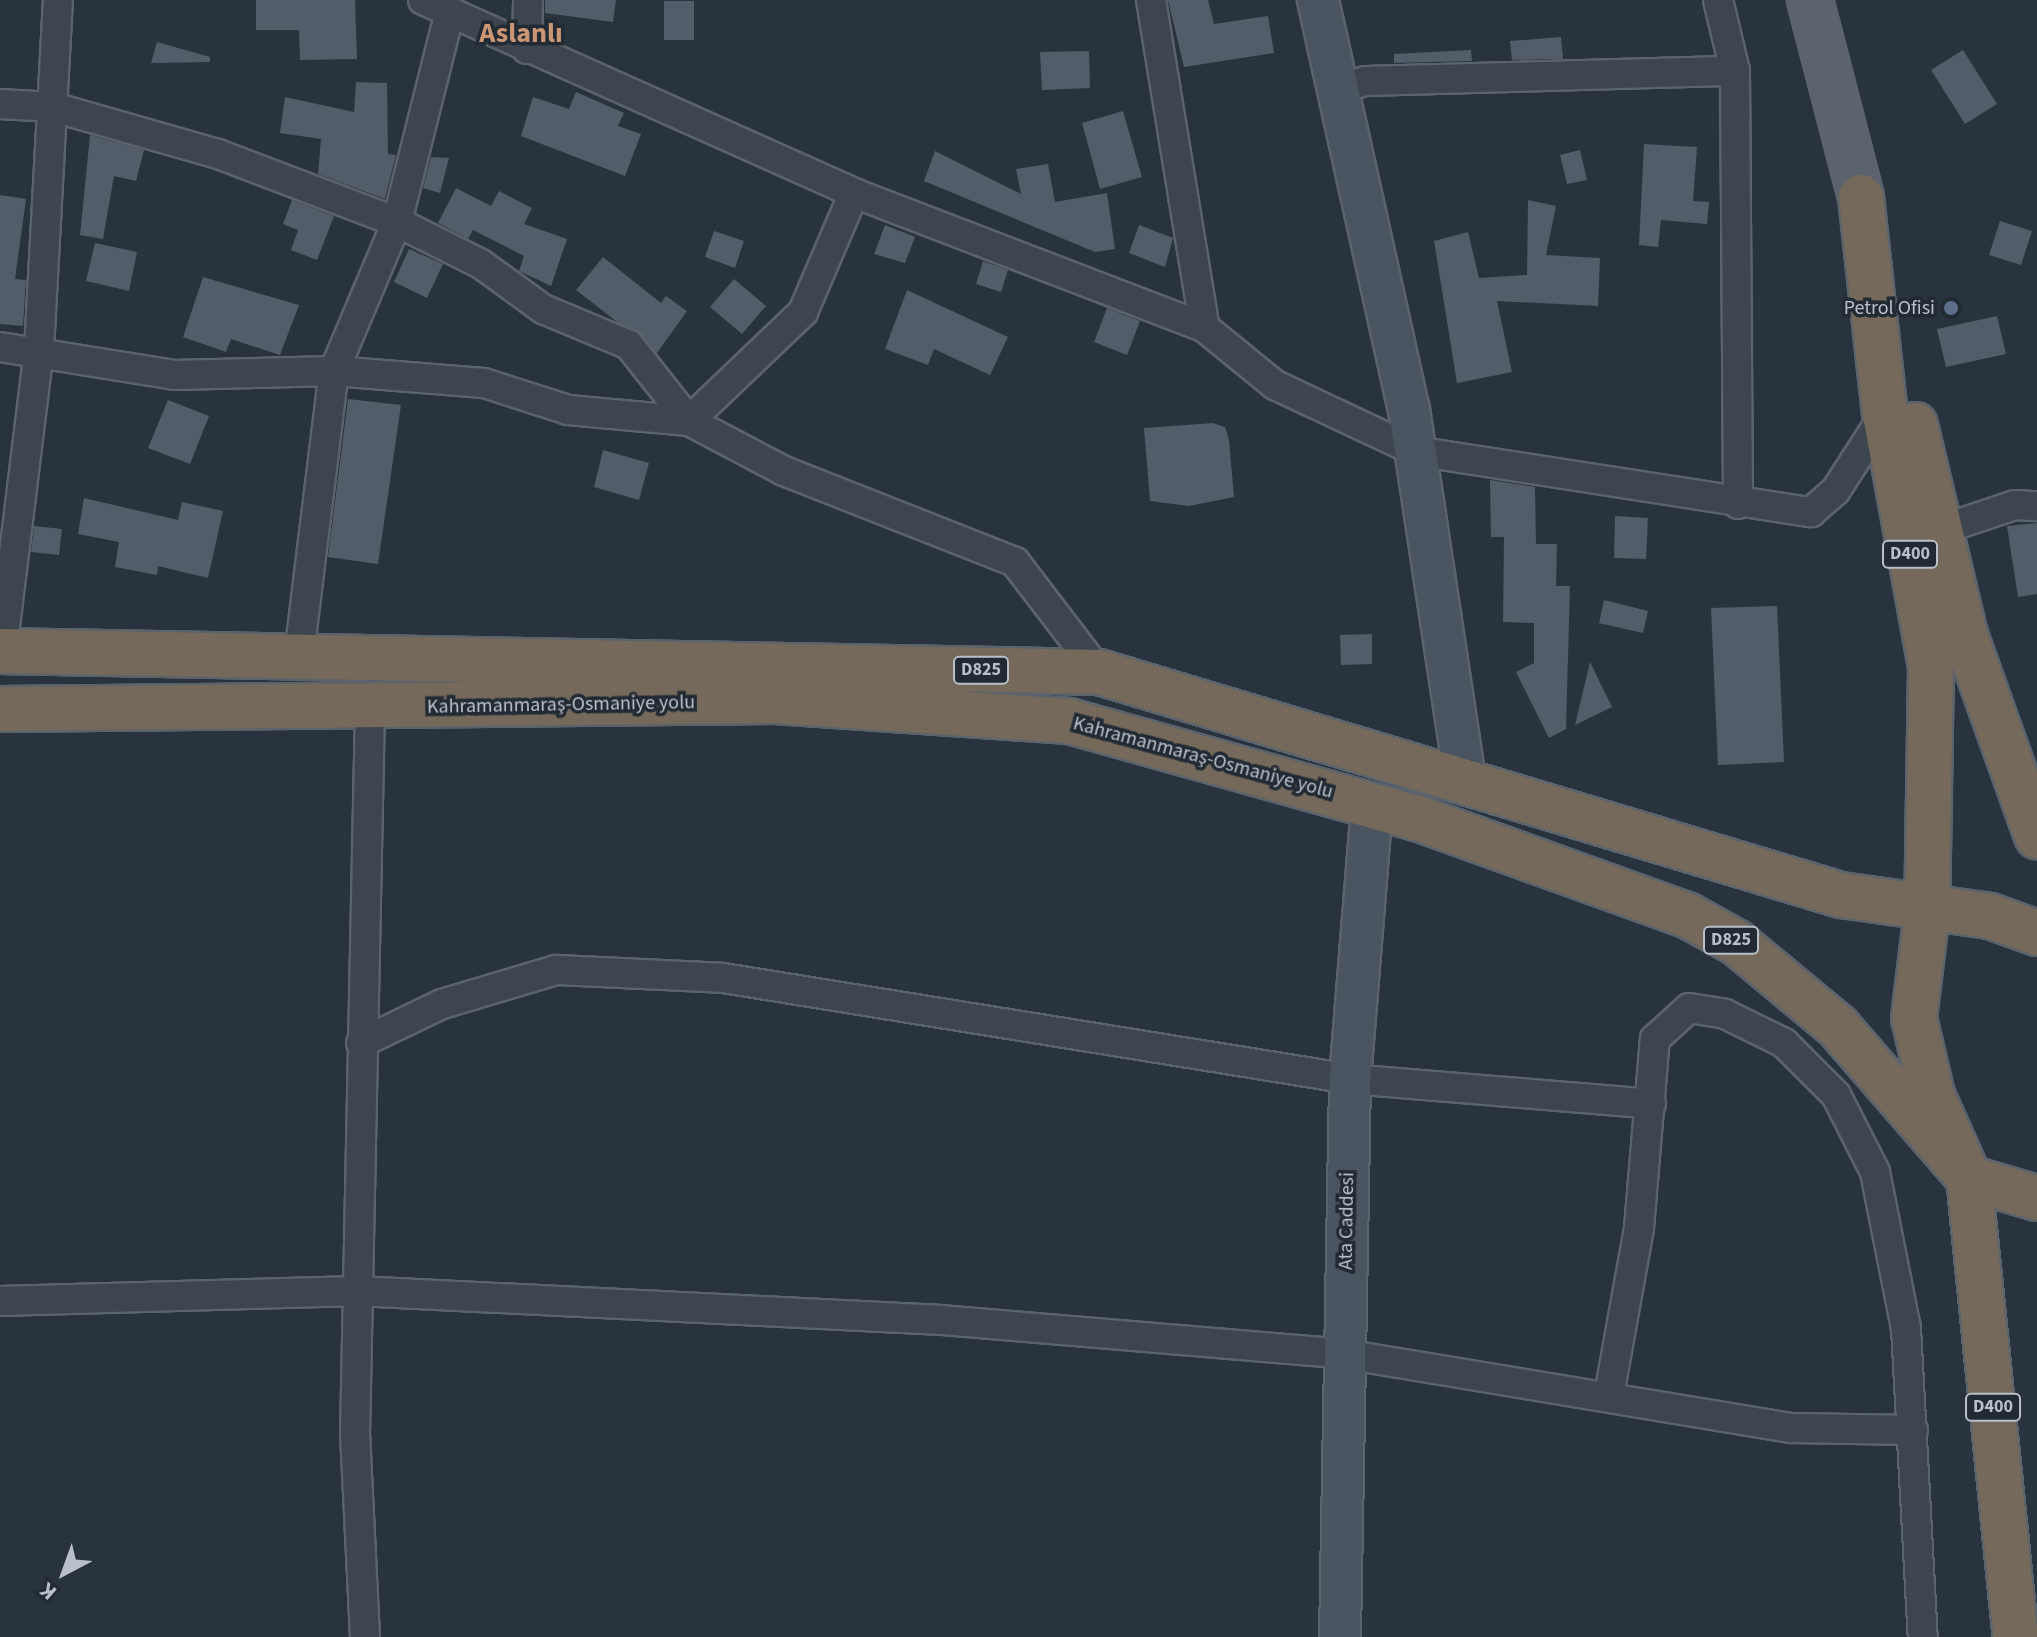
<!DOCTYPE html>
<html>
<head>
<meta charset="utf-8">
<style>
	body { margin:0 }
	#map { position:relative; width:2037px; height:1637px; overflow:hidden; background:#29333e; font-family:"Source Sans 3",sans-serif }
	div>[style] { position:absolute }
	.building>* { inset:0; background:#535c69 }
	.roads { filter:drop-shadow(2px 0 #5b636c) drop-shadow(-2px 0 #5b636c) drop-shadow(0 2px #5b636c) drop-shadow(0 -2px #5b636c) }
	.street>* { height:28px; margin:-14px; padding:0 14px; transform-origin:14px; border-radius:14px; background:#3d454f }
	.secondary>* { height:40px; margin:-20px; padding:0 20px; transform-origin:20px; border-radius:20px; background:#4b5461 }
	.primary>* { height:44px; margin:-22px; padding:0 22px; transform-origin:22px; border-radius:22px; background:#5b646e }
	.highway>* { height:44px; margin:-22px; padding:0 22px; transform-origin:22px; border-radius:22px; background:#74695b }
	.dots>* { width:22px; height:22px; translate:-50% -50%; box-sizing:border-box; border:4px solid #222a34; border-radius:50% }
	span { translate:-50% -50%; white-space:nowrap; text-align:center; line-height:1.15; -webkit-text-stroke:7px #222a34; paint-order:stroke }
	.shield-label span { padding:2px 6px; background:#222a34; border:2px solid; border-radius:6px; -webkit-text-stroke-width:0 }
	.shield-label { font-size:18px; color:#b9c0c9; font-weight:700 }
	.poi-label { font-size:20px; color:#b9c0c9 }
	.right { translate:-100% -50%; text-align:right }
	.street-label { font-size:20px; color:#b9c0c9 }
	.district-label { font-size:28px; color:#ca9674; font-weight:700 }
	.north { position:absolute; left:24px; top:1533px; width:80px; height:80px; -webkit-text-stroke:6px #222a34; paint-order:stroke; rotate:221deg; font-size:22px; font-weight:700; line-height:32px; text-align:center; color:#b9c0c9 }
	.north::after { content:''; display:block; margin:auto; width:28px; height:36px; background:#b9c0c9; clip-path:polygon(50% 0,100% 100%,50% 72%,0 100%) }
</style>
</head>
<body>
<div id="map">
	<div class="building">
		<div style="clip-path:polygon(256px 0,355px 0,357px 59px,300px 60px,299px 30px,256px 30px)"></div>
		<div style="clip-path:polygon(545px 0,616px 0,613px 22px,545px 13px)"></div>
		<div style="clip-path:polygon(1168px 0,1208px 0,1214px 24px,1268px 16px,1274px 53px,1184px 67px)"></div>
		<div style="clip-path:polygon(664px 1px,694px 1px,694px 40px,664px 40px)"></div>
		<div style="clip-path:polygon(1561px 37px,1563px 59px,1512px 60px,1510px 41px)"></div>
		<div style="clip-path:polygon(157px 42px,210px 57px,210px 62px,151px 63px)"></div>
		<div style="clip-path:polygon(1471px 50px,1472px 61px,1394px 63px,1394px 54px)"></div>
		<div style="clip-path:polygon(1963px 50px,1997px 104px,1965px 124px,1931px 70px)"></div>
		<div style="clip-path:polygon(1089px 51px,1090px 88px,1042px 90px,1040px 52px)"></div>
		<div style="clip-path:polygon(356px 82px,387px 83px,388px 154px,396px 155px,385px 199px,318px 174px,321px 139px,280px 133px,285px 97px,354px 112px)"></div>
		<div style="clip-path:polygon(576px 92px,624px 113px,618px 126px,641px 134px,625px 176px,521px 136px,533px 97px,569px 109px)"></div>
		<div style="clip-path:polygon(1123px 111px,1142px 177px,1100px 189px,1082px 123px)"></div>
		<div style="clip-path:polygon(90px 135px,144px 150px,136px 181px,114px 176px,103px 239px,80px 235px)"></div>
		<div style="clip-path:polygon(1644px 144px,1697px 147px,1693px 201px,1709px 202px,1707px 224px,1661px 220px,1658px 247px,1639px 245px)"></div>
		<div style="clip-path:polygon(1580px 150px,1587px 180px,1567px 184px,1560px 155px)"></div>
		<div style="clip-path:polygon(935px 151px,1021px 194px,1016px 169px,1048px 164px,1055px 202px,1107px 193px,1115px 249px,1095px 252px,924px 181px)"></div>
		<div style="clip-path:polygon(431px 157px,449px 158px,440px 193px,423px 188px)"></div>
		<div style="clip-path:polygon(456px 188px,491px 206px,499px 191px,532px 208px,524px 224px,567px 239px,551px 286px,519px 271px,524px 256px,473px 230px,468px 239px,438px 223px)"></div>
		<div style="clip-path:polygon(0 195px,26px 199px,15px 279px,26px 280px,23px 326px,0 324px)"></div>
		<div style="clip-path:polygon(292px 200px,334px 216px,317px 260px,291px 250px,298px 230px,283px 224px)"></div>
		<div style="clip-path:polygon(1528px 200px,1556px 206px,1546px 255px,1600px 258px,1598px 306px,1497px 301px,1512px 372px,1457px 383px,1434px 241px,1468px 232px,1479px 278px,1527px 275px)"></div>
		<div style="clip-path:polygon(2000px 221px,2032px 231px,2021px 265px,1989px 255px)"></div>
		<div style="clip-path:polygon(885px 225px,915px 237px,905px 263px,874px 254px)"></div>
		<div style="clip-path:polygon(1139px 225px,1173px 238px,1165px 267px,1129px 253px)"></div>
		<div style="clip-path:polygon(714px 231px,744px 241px,735px 268px,705px 257px)"></div>
		<div style="clip-path:polygon(95px 243px,137px 252px,129px 291px,86px 281px)"></div>
		<div style="clip-path:polygon(409px 249px,443px 264px,427px 298px,394px 282px)"></div>
		<div style="clip-path:polygon(603px 257px,661px 303px,666px 296px,687px 311px,657px 353px,576px 290px)"></div>
		<div style="clip-path:polygon(983px 261px,1008px 270px,1001px 292px,976px 284px)"></div>
		<div style="clip-path:polygon(203px 277px,299px 305px,280px 355px,231px 339px,226px 352px,183px 337px)"></div>
		<div style="clip-path:polygon(734px 279px,766px 306px,742px 334px,710px 307px)"></div>
		<div style="clip-path:polygon(907px 290px,1008px 337px,990px 375px,934px 349px,928px 365px,885px 349px)"></div>
		<div style="clip-path:polygon(1107px 308px,1140px 321px,1127px 355px,1094px 342px)"></div>
		<div style="clip-path:polygon(1997px 316px,2006px 354px,1946px 367px,1937px 329px)"></div>
		<div style="clip-path:polygon(348px 399px,401px 405px,378px 564px,328px 557px)"></div>
		<div style="clip-path:polygon(168px 400px,209px 416px,190px 464px,148px 448px)"></div>
		<div style="clip-path:polygon(1213px 423px,1225px 427px,1229px 440px,1234px 497px,1189px 506px,1150px 501px,1144px 428px)"></div>
		<div style="clip-path:polygon(603px 450px,649px 463px,639px 500px,594px 487px)"></div>
		<div style="clip-path:polygon(1490px 480px,1535px 487px,1536px 544px,1557px 544px,1556px 586px,1570px 586px,1566px 729px,1549px 738px,1516px 672px,1534px 663px,1534px 623px,1503px 622px,1504px 537px,1491px 537px)"></div>
		<div style="clip-path:polygon(84px 498px,178px 520px,182px 502px,223px 511px,208px 578px,158px 566px,157px 575px,115px 567px,119px 542px,78px 534px)"></div>
		<div style="clip-path:polygon(1615px 516px,1648px 518px,1646px 559px,1614px 558px)"></div>
		<div style="clip-path:polygon(2037px 523px,2037px 594px,2018px 597px,2007px 526px)"></div>
		<div style="clip-path:polygon(34px 526px,62px 529px,59px 555px,31px 552px)"></div>
		<div style="clip-path:polygon(1604px 600px,1648px 611px,1643px 633px,1599px 623px)"></div>
		<div style="clip-path:polygon(1777px 606px,1784px 762px,1718px 765px,1711px 608px)"></div>
		<div style="clip-path:polygon(1372px 634px,1372px 664px,1341px 665px,1340px 635px)"></div>
		<div style="clip-path:polygon(1590px 662px,1612px 707px,1575px 725px)"></div>
	</div>
	<div class="roads">
		<div class="street">
			<div style="left:423px;top:0;width:472px;rotate:24.1deg"></div>
			<div style="left:854px;top:193px;width:376px;rotate:21deg"></div>
			<div style="left:1205px;top:328px;width:90px;rotate:39.2deg"></div>
			<div style="left:1275px;top:385px;width:155px;rotate:25.2deg"></div>
			<div style="left:1415px;top:451px;width:401px;rotate:8.8deg"></div>
			<div style="left:1811px;top:512px;width:33px;rotate:-41deg"></div>
			<div style="left:1836px;top:490px;width:90px;rotate:-57.2deg"></div>
			<div style="left:1151px;top:0;width:332px;rotate:80.7deg"></div>
			<div style="left:1718px;top:0;width:73px;rotate:76.5deg"></div>
			<div style="left:1735px;top:71px;width:433px;rotate:89.6deg"></div>
			<div style="left:527px;top:49px;width:49px;rotate:-88.8deg"></div>
			<div style="left:1336px;top:90px;width:31px;rotate:-17deg"></div>
			<div style="left:1366px;top:81px;width:369px;rotate:-1.6deg"></div>
			<div style="left:0;top:104px;width:53px;rotate:3.2deg"></div>
			<div style="left:53px;top:107px;width:172px;rotate:15.9deg"></div>
			<div style="left:218px;top:154px;width:191px;rotate:20.8deg"></div>
			<div style="left:397px;top:222px;width:94px;rotate:26.6deg"></div>
			<div style="left:481px;top:264px;width:77px;rotate:36deg"></div>
			<div style="left:543px;top:309px;width:93px;rotate:22.7deg"></div>
			<div style="left:629px;top:345px;width:97px;rotate:51.7deg"></div>
			<div style="left:689px;top:421px;width:107px;rotate:27.8deg"></div>
			<div style="left:784px;top:471px;width:248px;rotate:21.5deg"></div>
			<div style="left:1015px;top:562px;width:138px;rotate:52.6deg"></div>
			<div style="left:0;top:347px;width:177px;rotate:9.1deg"></div>
			<div style="left:175px;top:375px;width:159px;rotate:-1.4deg"></div>
			<div style="left:334px;top:371px;width:150px;rotate:4.6deg"></div>
			<div style="left:484px;top:383px;width:88px;rotate:17.8deg"></div>
			<div style="left:568px;top:410px;width:121px;rotate:5.2deg"></div>
			<div style="left:689px;top:421px;width:158px;rotate:-43.7deg"></div>
			<div style="left:803px;top:312px;width:129px;rotate:-66.8deg"></div>
			<div style="left:1940px;top:530px;width:79px;rotate:-18.4deg"></div>
			<div style="left:2015px;top:505px;width:22px;rotate:3deg"></div>
			<div style="left:2px;top:651px;width:303px;rotate:-83deg"></div>
			<div style="left:39px;top:350px;width:351px;rotate:-86.9deg"></div>
			<div style="left:299px;top:655px;width:286px;rotate:-83deg"></div>
			<div style="left:334px;top:371px;width:162px;rotate:-67.1deg"></div>
			<div style="left:397px;top:222px;width:218px;rotate:-75.9deg"></div>
			<div style="left:361px;top:1043px;width:90px;rotate:-25.7deg"></div>
			<div style="left:442px;top:1004px;width:119px;rotate:-16.6deg"></div>
			<div style="left:556px;top:970px;width:167px;rotate:2.7deg"></div>
			<div style="left:723px;top:978px;width:635px;rotate:9.15deg"></div>
			<div style="left:1350px;top:1079px;width:302px;rotate:4.7deg"></div>
			<div style="left:0;top:1301px;width:357px;rotate:-1.6deg"></div>
			<div style="left:357px;top:1291px;width:586px;rotate:2.84deg"></div>
			<div style="left:942px;top:1320px;width:403px;rotate:4.8deg"></div>
			<div style="left:1344px;top:1354px;width:455px;rotate:9.4deg"></div>
			<div style="left:1793px;top:1428px;width:120px;rotate:1deg"></div>
			<div style="left:1609px;top:1395px;width:170px;rotate:-79.8deg"></div>
			<div style="left:1639px;top:1228px;width:190px;rotate:-85.2deg"></div>
			<div style="left:1655px;top:1039px;width:46px;rotate:-42.4deg"></div>
			<div style="left:1689px;top:1008px;width:36px;rotate:9deg"></div>
			<div style="left:1725px;top:1014px;width:66px;rotate:26.2deg"></div>
			<div style="left:1784px;top:1043px;width:74px;rotate:45deg"></div>
			<div style="left:1836px;top:1095px;width:86px;rotate:63.1deg"></div>
			<div style="left:1875px;top:1172px;width:159px;rotate:78.8deg"></div>
			<div style="left:1906px;top:1328px;width:309px;rotate:86.9deg"></div>
			<div style="left:365px;top:1637px;width:202px;rotate:-92.8deg"></div>
			<div style="left:355px;top:1435px;width:727px;rotate:-88.82deg"></div>
		</div>
		<div class="secondary">
			<div style="left:1318px;top:0;width:419px;rotate:77.5deg"></div>
			<div style="left:1409px;top:409px;width:374px;rotate:81.4deg"></div>
			<div style="left:1340px;top:1637px;width:558px;rotate:-88.97deg"></div>
			<div style="left:1350px;top:1079px;width:275px;rotate:-85.4deg"></div>
		</div>
		<div class="primary">
			<div style="left:1810px;top:0;width:203px;rotate:75.5deg"></div>
		</div>
		<div class="highway">
			<div style="left:1861px;top:197px;width:218px;rotate:83.7deg"></div>
			<div style="left:1885px;top:414px;width:256px;rotate:79.7deg"></div>
			<div style="left:1931px;top:666px;width:246px;rotate:90.9deg"></div>
			<div style="left:1927px;top:912px;width:107px;rotate:97deg"></div>
			<div style="left:1914px;top:1018px;width:79px;rotate:76.8deg"></div>
			<div style="left:1932px;top:1095px;width:91px;rotate:66deg"></div>
			<div style="left:1969px;top:1178px;width:461px;rotate:84.2deg"></div>
			<div style="left:1915px;top:425px;width:216px;rotate:76.6deg"></div>
			<div style="left:1965px;top:635px;width:214px;rotate:70.3deg"></div>
			<div style="left:0;top:651px;width:1099px;rotate:1.09deg"></div>
			<div style="left:1099px;top:672px;width:775px;rotate:16.73deg"></div>
			<div style="left:1841px;top:895px;width:150px;rotate:8deg"></div>
			<div style="left:1990px;top:916px;width:50px;rotate:19.9deg"></div>
			<div style="left:0;top:709px;width:775px;rotate:-0.59deg"></div>
			<div style="left:775px;top:701px;width:295px;rotate:3.9deg"></div>
			<div style="left:1069px;top:721px;width:361px;rotate:15.6deg"></div>
			<div style="left:1417px;top:818px;width:287px;rotate:19.8deg"></div>
			<div style="left:1687px;top:915px;width:57px;rotate:29.2deg"></div>
			<div style="left:1737px;top:943px;width:131px;rotate:39.7deg"></div>
			<div style="left:1838px;top:1027px;width:200px;rotate:49.1deg"></div>
			<div style="left:1969px;top:1178px;width:71px;rotate:16.4deg"></div>
		</div>
	</div>
	<div class="dots">
		<div style="left:1951px;top:308px;background:#5c6f8a"></div>
	</div>
	<div class="shield-label">
		<span style="left:1910px;top:554px">D400</span>
		<span style="left:981px;top:670px">D825</span>
		<span style="left:1731px;top:940px">D825</span>
		<span style="left:1993px;top:1407px">D400</span>
	</div>
	<div class="poi-label">
		<span class="right" style="left:1935px;top:308px">Petrol Ofisi</span>
	</div>
	<div class="street-label">
		<span style="left:561px;top:705px;rotate:-1deg">Kahramanmaraş-Osmaniye yolu</span>
		<span style="left:1203px;top:758px;rotate:15deg">Kahramanmaraş-Osmaniye yolu</span>
		<span style="left:1347px;top:1221px;rotate:-89deg">Ata Caddesi</span>
	</div>
	<div class="district-label">
		<span style="left:521px;top:33px">Aslanlı</span>
	</div>
	<div class="north">K</div>
</div>
</body>
</html>
